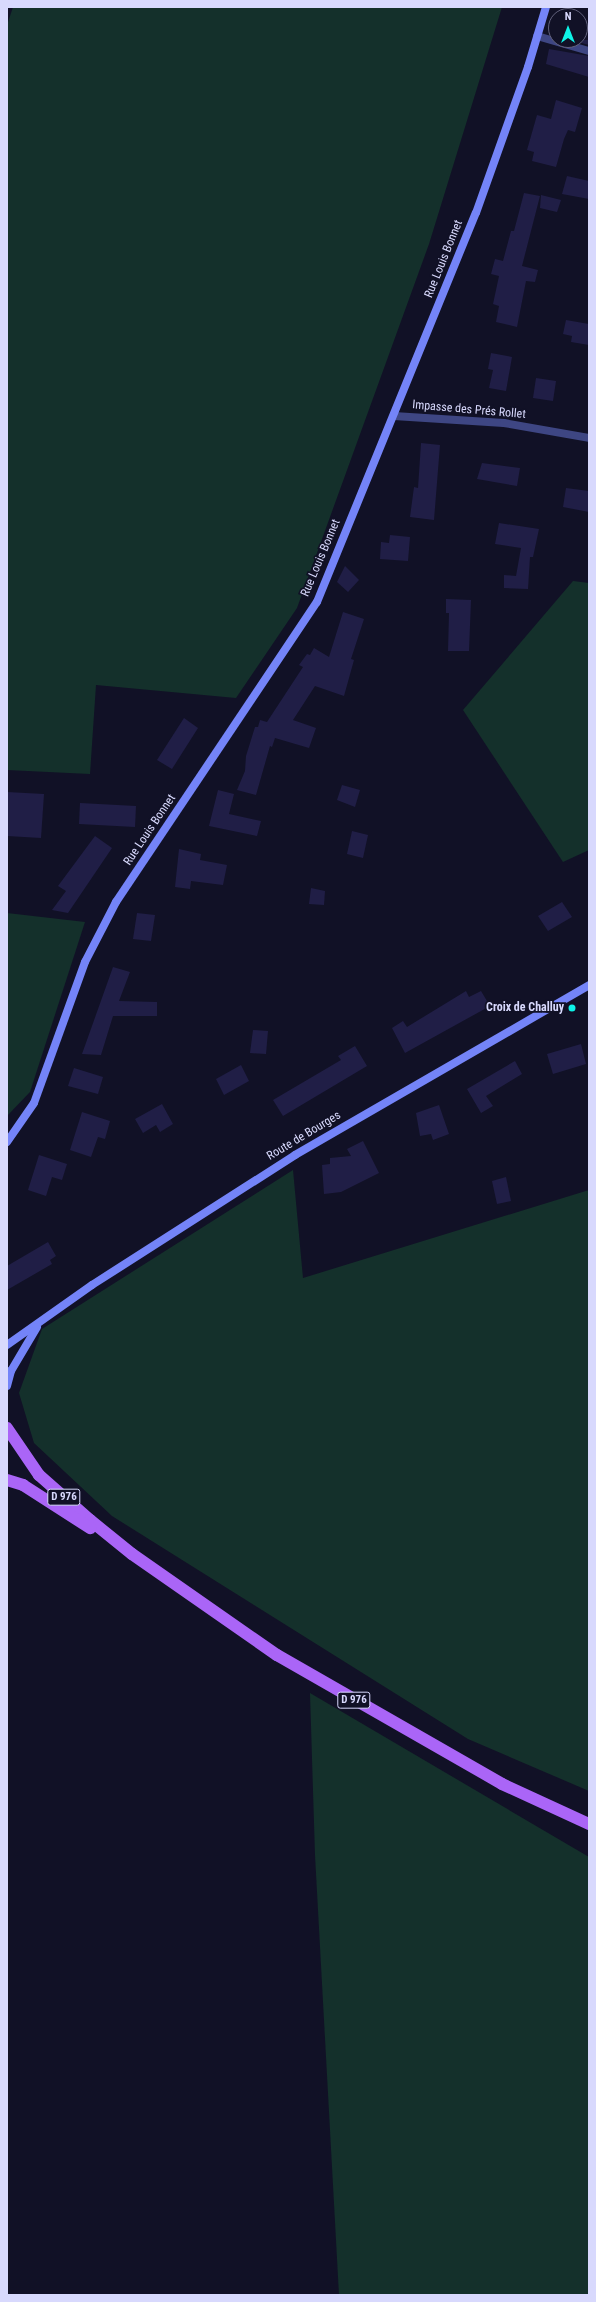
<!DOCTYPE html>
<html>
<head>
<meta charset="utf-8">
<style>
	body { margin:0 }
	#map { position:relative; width:596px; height:2302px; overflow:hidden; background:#111126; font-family:"Roboto Condensed",sans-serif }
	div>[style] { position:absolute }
	.green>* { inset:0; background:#14302b }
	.building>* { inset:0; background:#201e46 }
	.lane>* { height:8px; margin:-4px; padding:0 4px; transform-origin:4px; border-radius:4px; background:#3e4683 }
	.street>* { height:8px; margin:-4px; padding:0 4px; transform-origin:4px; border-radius:4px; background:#3e4683 }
	.secondary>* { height:8px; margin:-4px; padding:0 4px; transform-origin:4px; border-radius:4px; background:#7484f8 }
	.primary>* { height:12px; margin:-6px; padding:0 6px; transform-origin:6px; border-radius:6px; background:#aa65f7 }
	.dots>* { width:11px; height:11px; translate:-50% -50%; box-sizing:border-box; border:2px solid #111126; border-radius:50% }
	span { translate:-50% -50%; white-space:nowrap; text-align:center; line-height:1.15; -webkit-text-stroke:3.5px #111126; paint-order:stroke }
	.shield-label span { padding:1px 3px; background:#111126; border:1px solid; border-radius:3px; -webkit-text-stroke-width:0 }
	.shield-label { font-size:11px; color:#d8d9fd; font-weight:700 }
	.street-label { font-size:12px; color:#d8d9fd }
	.poi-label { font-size:12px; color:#d8d9fd; font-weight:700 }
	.right { translate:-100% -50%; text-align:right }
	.frame { position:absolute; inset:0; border:8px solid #d8d9fd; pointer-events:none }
	.north { position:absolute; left:548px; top:8px; width:40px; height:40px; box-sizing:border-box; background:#111126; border:1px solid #61617c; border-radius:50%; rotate:0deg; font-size:11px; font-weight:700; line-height:16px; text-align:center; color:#d8d9fd }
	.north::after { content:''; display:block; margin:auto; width:14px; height:18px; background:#0ef3e7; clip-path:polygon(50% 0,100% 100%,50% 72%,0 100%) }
</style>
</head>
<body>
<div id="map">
	<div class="green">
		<div style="clip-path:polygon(13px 7px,502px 7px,429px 244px,297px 608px,236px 698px,96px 685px,90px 774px,7px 770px,7px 25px)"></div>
		<div style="clip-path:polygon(573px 581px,589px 583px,589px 850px,563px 862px,463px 710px)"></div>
		<div style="clip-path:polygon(7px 913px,85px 922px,30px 1092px,7px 1116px)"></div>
		<div style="clip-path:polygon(293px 1170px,303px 1278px,589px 1190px,589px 1791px,468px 1739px,112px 1516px,34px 1443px,19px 1393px,42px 1329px)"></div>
		<div style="clip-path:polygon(310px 1693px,589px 1857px,589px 2295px,339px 2295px,315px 1855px)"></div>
	</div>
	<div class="building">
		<div style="clip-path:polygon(580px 40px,589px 40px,589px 45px,574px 41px)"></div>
		<div style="clip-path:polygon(549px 49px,589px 56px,589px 77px,546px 64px)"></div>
		<div style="clip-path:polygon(556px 100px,582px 108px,575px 132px,568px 130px,564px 139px,556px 167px,532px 161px,534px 152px,527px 150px,537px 115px,551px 119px)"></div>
		<div style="clip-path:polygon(567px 176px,589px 181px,589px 199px,562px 194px)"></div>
		<div style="clip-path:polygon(524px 193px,540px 196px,522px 266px,538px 270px,535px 282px,526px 281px,517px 327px,496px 322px,499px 306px,493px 304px,499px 276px,491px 274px,495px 259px,503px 261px,511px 231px,514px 231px)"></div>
		<div style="clip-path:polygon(541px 195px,561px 200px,557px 212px,540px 208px)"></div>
		<div style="clip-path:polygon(566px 320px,589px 324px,589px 345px,571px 342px,572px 336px,563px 334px)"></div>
		<div style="clip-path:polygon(491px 353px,512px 357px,506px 391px,489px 388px,493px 370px,488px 369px)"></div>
		<div style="clip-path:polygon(536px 378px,556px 381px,553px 401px,533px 398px)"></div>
		<div style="clip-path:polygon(421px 443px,440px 445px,434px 520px,410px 517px,414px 487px,418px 488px)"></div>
		<div style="clip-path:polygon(482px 463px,520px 468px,517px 486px,477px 479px)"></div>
		<div style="clip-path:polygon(566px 488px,589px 491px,589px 512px,563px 507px)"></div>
		<div style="clip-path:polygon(499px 523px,539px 529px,533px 557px,530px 557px,528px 589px,504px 588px,504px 575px,516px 576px,521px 548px,495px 544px)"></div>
		<div style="clip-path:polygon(390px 535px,410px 537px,408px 561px,380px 559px,381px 542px,389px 543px)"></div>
		<div style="clip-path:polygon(345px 566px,359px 580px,348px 592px,337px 582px)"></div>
		<div style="clip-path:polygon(446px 599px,471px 600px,469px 651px,448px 651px,449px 613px,446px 613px)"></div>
		<div style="clip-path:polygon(343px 612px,364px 619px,351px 659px,354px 660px,344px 696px,315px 686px,293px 720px,316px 728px,309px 748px,275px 738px,272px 747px,270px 746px,256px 795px,237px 790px,245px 771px,246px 756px,255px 727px,258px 727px,260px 720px,267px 722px,303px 667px,299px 665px,307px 654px,310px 655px,314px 648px,329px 657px)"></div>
		<div style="clip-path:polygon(184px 718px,198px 728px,172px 769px,157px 760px)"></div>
		<div style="clip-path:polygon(342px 785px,360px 790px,355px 807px,337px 800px)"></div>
		<div style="clip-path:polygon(218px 790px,234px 794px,229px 814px,261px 821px,257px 836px,209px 826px)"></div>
		<div style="clip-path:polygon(7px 792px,44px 794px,41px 838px,7px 836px)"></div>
		<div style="clip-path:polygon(80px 803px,136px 806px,135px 827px,79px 824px)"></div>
		<div style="clip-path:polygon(352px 831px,368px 835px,363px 858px,347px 854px)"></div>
		<div style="clip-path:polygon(95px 836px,112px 848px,68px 913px,52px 910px,66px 891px,58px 886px)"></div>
		<div style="clip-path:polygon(179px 849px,201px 854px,200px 860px,227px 865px,223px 885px,191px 881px,190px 889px,175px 887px)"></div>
		<div style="clip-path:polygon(311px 888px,325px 891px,324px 905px,309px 904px)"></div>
		<div style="clip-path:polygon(562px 902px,572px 917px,548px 931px,538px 916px)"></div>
		<div style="clip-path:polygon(137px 913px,155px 915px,151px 941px,133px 939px)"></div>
		<div style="clip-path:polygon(113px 967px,130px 972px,119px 1001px,157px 1002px,157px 1016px,113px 1016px,101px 1055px,82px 1054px)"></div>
		<div style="clip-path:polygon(466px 991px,469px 997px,481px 991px,490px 1006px,405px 1053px,392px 1028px,403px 1021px,407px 1027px)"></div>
		<div style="clip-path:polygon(253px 1030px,268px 1031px,266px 1054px,250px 1053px)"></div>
		<div style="clip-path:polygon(581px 1044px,586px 1064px,553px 1074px,547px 1054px)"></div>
		<div style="clip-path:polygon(355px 1046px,367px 1066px,283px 1116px,273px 1100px,341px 1060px,338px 1056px)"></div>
		<div style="clip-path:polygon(515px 1061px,522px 1074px,486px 1096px,493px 1106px,481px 1113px,467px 1089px)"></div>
		<div style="clip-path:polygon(241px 1065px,249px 1081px,224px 1095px,216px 1079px)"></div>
		<div style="clip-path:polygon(74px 1068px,103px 1077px,98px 1094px,68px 1086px)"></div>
		<div style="clip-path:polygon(162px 1104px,173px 1124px,160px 1132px,156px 1125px,143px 1133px,135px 1119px)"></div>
		<div style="clip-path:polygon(439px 1105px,449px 1134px,433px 1140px,431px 1134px,420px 1136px,416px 1113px)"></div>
		<div style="clip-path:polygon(82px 1112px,110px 1121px,105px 1139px,98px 1137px,91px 1157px,70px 1150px)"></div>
		<div style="clip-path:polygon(363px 1141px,379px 1173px,341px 1192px,324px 1194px,322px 1165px,330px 1164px,330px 1158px,351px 1156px,347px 1149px)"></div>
		<div style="clip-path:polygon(39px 1155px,67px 1164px,62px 1180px,52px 1177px,46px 1196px,28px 1190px)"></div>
		<div style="clip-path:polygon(506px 1177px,511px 1201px,497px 1204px,492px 1181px)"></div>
		<div style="clip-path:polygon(48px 1242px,56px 1256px,50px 1260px,52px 1264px,7px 1290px,7px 1266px)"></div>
	</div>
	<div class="lane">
		<div style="left:537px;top:36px;width:54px;rotate:16.1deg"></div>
	</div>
	<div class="street">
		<div style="left:394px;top:416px;width:110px;rotate:3.6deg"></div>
		<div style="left:504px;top:423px;width:86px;rotate:10deg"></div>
	</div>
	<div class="secondary">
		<div style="left:7px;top:1142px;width:47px;rotate:-55.3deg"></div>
		<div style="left:34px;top:1103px;width:150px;rotate:-70.1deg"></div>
		<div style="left:85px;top:962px;width:68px;rotate:-62.7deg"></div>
		<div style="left:116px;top:902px;width:361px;rotate:-56.2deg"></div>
		<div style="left:317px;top:602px;width:420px;rotate:-67.8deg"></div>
		<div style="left:476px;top:213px;width:155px;rotate:-70.4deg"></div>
		<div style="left:528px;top:67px;width:63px;rotate:-73.3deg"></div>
		<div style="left:7px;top:1345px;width:104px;rotate:-35.2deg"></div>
		<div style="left:92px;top:1285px;width:241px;rotate:-32.6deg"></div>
		<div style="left:295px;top:1155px;width:340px;rotate:-30deg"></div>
		<div style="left:7px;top:1386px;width:16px;rotate:-75deg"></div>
		<div style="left:11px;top:1371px;width:51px;rotate:-59.4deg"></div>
	</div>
	<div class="primary">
		<div style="left:7px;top:1428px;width:57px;rotate:55.8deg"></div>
		<div style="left:39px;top:1475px;width:68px;rotate:41.4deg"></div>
		<div style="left:90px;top:1520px;width:54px;rotate:39deg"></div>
		<div style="left:132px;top:1554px;width:177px;rotate:34.9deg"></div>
		<div style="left:277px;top:1655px;width:259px;rotate:29.8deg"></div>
		<div style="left:502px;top:1784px;width:96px;rotate:24.7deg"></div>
		<div style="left:7px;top:1480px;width:17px;rotate:17deg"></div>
		<div style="left:23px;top:1485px;width:80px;rotate:32.7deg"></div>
	</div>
	<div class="dots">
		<div style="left:572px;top:1008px;background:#0ef3e7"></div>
	</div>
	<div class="shield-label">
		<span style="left:64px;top:1497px">D 976</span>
		<span style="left:354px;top:1700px">D 976</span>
	</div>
	<div class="street-label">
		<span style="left:444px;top:259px;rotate:-68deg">Rue Louis Bonnet</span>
		<span style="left:469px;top:410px;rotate:5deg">Impasse des Prés Rollet</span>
		<span style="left:321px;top:558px;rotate:-67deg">Rue Louis Bonnet</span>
		<span style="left:150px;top:830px;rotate:-56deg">Rue Louis Bonnet</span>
		<span style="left:304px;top:1136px;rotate:-31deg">Route de Bourges</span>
	</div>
	<div class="poi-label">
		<span class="right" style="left:564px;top:1008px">Croix de Challuy</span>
	</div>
	<div class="frame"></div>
	<div class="north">N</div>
</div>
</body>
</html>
